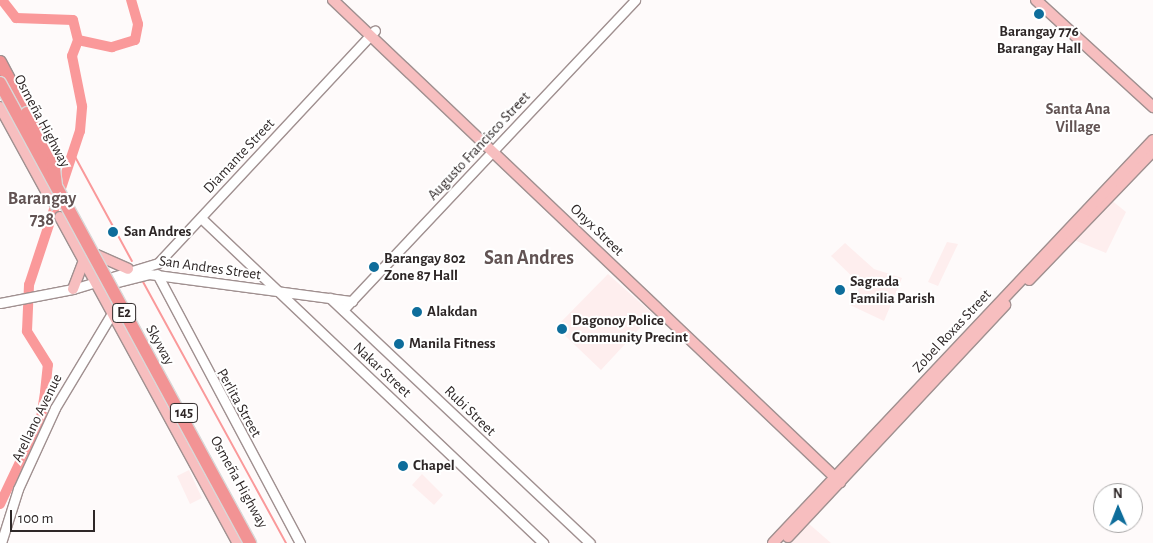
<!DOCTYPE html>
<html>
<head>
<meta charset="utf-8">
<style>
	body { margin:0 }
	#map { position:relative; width:1153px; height:543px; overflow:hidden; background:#fefafa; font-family:"Alegreya Sans",sans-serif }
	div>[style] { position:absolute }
	.built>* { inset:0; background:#feeeee }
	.stream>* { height:2px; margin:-1px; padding:0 1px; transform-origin:1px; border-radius:1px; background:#fa999a }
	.river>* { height:10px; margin:-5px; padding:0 5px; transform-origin:5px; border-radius:5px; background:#fa999a }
	.major-tunnel>* { height:10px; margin-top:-5px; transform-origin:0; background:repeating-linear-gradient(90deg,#d4d0d0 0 10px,transparent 0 15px) }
	.roads { filter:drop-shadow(1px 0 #a09090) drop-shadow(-1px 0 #a09090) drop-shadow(0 1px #a09090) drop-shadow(0 -1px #a09090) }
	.minor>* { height:9px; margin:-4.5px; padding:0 4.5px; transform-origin:4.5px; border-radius:4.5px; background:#fff }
	.major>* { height:10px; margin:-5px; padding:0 5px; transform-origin:5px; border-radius:5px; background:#f7bebf }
	.highway>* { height:12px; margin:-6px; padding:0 6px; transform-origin:6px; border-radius:6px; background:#f29394 }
	.bridges { filter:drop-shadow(1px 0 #d9d8d8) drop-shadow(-1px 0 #d9d8d8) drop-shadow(0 1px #d9d8d8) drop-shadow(0 -1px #d9d8d8) }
	.highway-bridge>* { height:12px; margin:-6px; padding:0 6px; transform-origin:6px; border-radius:6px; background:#f29394 }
	.dots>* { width:14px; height:14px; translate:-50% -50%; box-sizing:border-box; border:2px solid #fff; border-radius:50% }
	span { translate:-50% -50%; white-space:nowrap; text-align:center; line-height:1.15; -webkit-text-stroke:4px #fff; paint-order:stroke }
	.shield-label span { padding:1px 4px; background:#fff; border:1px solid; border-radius:4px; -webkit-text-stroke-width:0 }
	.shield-label { font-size:14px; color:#2e2727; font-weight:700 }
	.poi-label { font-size:15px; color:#2e2727; font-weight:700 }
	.left { translate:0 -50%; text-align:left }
	.street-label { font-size:15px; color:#2e2727 }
	.neighbourhood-label { font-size:16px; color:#625353; font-weight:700 }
	.quarter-label { font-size:18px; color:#625353; font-weight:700 }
	.district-label { font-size:20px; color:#625353; font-weight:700 }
	.north { position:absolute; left:1093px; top:483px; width:50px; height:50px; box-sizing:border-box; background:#fff; border:1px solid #aba9a9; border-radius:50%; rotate:359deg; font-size:14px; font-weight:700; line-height:20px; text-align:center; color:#2e2727 }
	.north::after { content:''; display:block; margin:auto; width:18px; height:22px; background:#0e6d9b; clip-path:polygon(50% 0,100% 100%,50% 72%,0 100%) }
	.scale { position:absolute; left:10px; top:510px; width:85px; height:22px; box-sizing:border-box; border:2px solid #2e2727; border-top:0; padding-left:6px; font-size:15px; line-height:18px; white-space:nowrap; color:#2e2727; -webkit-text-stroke:4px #fff; paint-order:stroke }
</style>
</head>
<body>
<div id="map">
	<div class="built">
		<div style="clip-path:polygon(1110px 199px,1126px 212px,1106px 253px,1074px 240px)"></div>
		<div style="clip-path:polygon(947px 242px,958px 244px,938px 286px,928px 282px)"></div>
		<div style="clip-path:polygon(845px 243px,874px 269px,902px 278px,884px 321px,850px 305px,861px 285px,831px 256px)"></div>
		<div style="clip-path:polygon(608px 274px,653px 314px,601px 370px,556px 327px)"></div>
		<div style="clip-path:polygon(189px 470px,202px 498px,190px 504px,177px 476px)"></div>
		<div style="clip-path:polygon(422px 474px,443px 495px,434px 505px,412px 485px)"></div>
		<div style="clip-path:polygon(808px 523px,831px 543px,790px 543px)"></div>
	</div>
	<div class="stream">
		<div style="left:73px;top:153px;width:123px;rotate:61.4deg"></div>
		<div style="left:142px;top:280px;width:300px;rotate:61.3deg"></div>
	</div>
	<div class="river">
		<div style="left:2px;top:0;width:23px;rotate:52deg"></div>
		<div style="left:16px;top:18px;width:57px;rotate:2deg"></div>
		<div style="left:73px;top:20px;width:21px;rotate:76deg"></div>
		<div style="left:78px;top:40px;width:35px;rotate:12deg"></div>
		<div style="left:112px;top:47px;width:24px;rotate:-17deg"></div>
		<div style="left:135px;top:40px;width:16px;rotate:-79deg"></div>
		<div style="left:138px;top:24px;width:25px;rotate:-106deg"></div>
		<div style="left:0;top:504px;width:95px;rotate:-64.5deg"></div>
		<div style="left:41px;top:418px;width:26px;rotate:-81deg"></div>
		<div style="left:45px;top:392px;width:27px;rotate:-84deg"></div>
		<div style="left:48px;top:365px;width:40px;rotate:-122deg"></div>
		<div style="left:27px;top:331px;width:46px;rotate:-87.5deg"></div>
		<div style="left:29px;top:285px;width:162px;rotate:-71.7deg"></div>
		<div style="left:80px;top:131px;width:25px;rotate:-85deg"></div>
		<div style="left:82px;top:106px;width:51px;rotate:-101.3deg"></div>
		<div style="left:72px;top:56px;width:17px;rotate:-69deg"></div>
	</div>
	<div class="major-tunnel">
		<div style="left:51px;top:200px;width:19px;rotate:62deg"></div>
	</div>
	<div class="roads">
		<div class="minor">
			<div style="left:201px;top:218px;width:472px;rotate:43.5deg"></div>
			<div style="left:157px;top:274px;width:305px;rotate:62deg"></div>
			<div style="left:106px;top:285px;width:44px;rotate:-14.3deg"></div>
			<div style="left:149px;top:274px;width:205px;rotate:7.6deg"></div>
			<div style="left:330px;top:298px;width:357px;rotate:43.3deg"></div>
			<div style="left:0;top:303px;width:74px;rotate:-10.9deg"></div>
			<div style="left:73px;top:289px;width:89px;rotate:-17deg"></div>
			<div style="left:158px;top:263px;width:318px;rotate:-47deg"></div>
			<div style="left:343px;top:310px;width:426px;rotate:-46.7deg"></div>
			<div style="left:1px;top:543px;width:57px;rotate:-72.5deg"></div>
			<div style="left:18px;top:489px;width:89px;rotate:-65.4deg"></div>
			<div style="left:55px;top:408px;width:111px;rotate:-59deg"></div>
		</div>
		<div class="major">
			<div style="left:333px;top:0;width:700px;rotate:43.55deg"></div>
			<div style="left:1036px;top:0;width:159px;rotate:42.4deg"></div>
			<div style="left:0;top:107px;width:106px;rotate:61.3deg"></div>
			<div style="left:60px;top:217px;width:371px;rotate:61.4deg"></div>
			<div style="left:97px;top:255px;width:34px;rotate:24deg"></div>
			<div style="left:1029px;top:280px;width:179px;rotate:-46.1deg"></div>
			<div style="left:73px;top:289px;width:30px;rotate:-69deg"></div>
			<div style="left:788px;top:537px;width:318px;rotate:-46.9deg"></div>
			<div style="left:773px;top:543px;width:554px;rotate:-46.68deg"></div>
		</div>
		<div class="highway">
			<div style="left:0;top:62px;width:58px;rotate:62.1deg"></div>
		</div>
	</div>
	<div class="bridges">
		<div class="highway-bridge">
			<div style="left:0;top:83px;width:524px;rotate:61.48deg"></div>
			<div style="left:27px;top:113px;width:55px;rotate:61.6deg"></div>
			<div style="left:53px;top:161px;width:23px;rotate:83deg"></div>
		</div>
	</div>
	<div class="dots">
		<div style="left:1039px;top:14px;background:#0e6d9b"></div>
		<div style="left:113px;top:232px;background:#0e6d9b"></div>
		<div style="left:374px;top:267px;background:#0e6d9b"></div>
		<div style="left:840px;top:290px;background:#0e6d9b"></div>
		<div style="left:417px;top:312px;background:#0e6d9b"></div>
		<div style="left:562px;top:329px;background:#0e6d9b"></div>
		<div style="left:399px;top:344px;background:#0e6d9b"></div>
		<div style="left:403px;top:466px;background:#0e6d9b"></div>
	</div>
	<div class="shield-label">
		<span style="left:124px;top:313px">E2</span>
		<span style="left:184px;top:413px">145</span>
	</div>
	<div class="poi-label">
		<span style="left:1039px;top:40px">Barangay 776<br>Barangay Hall</span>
		<span class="left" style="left:124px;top:232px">San Andres</span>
		<span class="left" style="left:384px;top:267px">Barangay 802<br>Zone 87 Hall</span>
		<span class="left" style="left:850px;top:290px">Sagrada<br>Familia Parish</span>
		<span class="left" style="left:427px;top:312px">Alakdan</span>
		<span class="left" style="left:572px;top:329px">Dagonoy Police<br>Community Precint</span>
		<span class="left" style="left:409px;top:344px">Manila Fitness</span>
		<span class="left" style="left:413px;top:466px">Chapel</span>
	</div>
	<div class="street-label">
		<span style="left:42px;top:121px;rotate:62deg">Osmeña Highway</span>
		<span style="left:479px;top:146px;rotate:-47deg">Augusto Francisco Street</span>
		<span style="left:239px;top:156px;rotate:-47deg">Diamante Street</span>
		<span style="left:597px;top:230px;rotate:44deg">Onyx Street</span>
		<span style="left:210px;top:268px;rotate:8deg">San Andres Street</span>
		<span style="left:952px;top:331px;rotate:-47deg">Zobel Roxas Street</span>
		<span style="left:160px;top:345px;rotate:61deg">Skyway</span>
		<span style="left:382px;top:370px;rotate:43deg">Nakar Street</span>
		<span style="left:239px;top:403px;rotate:61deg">Perlita Street</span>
		<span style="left:470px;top:411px;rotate:44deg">Rubi Street</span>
		<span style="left:37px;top:418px;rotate:-64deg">Arellano Avenue</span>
		<span style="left:239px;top:482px;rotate:61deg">Osmeña Highway</span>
	</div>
	<div class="neighbourhood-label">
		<span style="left:1078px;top:118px">Santa Ana<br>Village</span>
	</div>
	<div class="quarter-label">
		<span style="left:42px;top:210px">Barangay<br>738</span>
	</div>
	<div class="district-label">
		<span style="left:529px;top:258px">San Andres</span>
	</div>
	<div class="north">N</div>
	<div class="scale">100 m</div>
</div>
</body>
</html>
